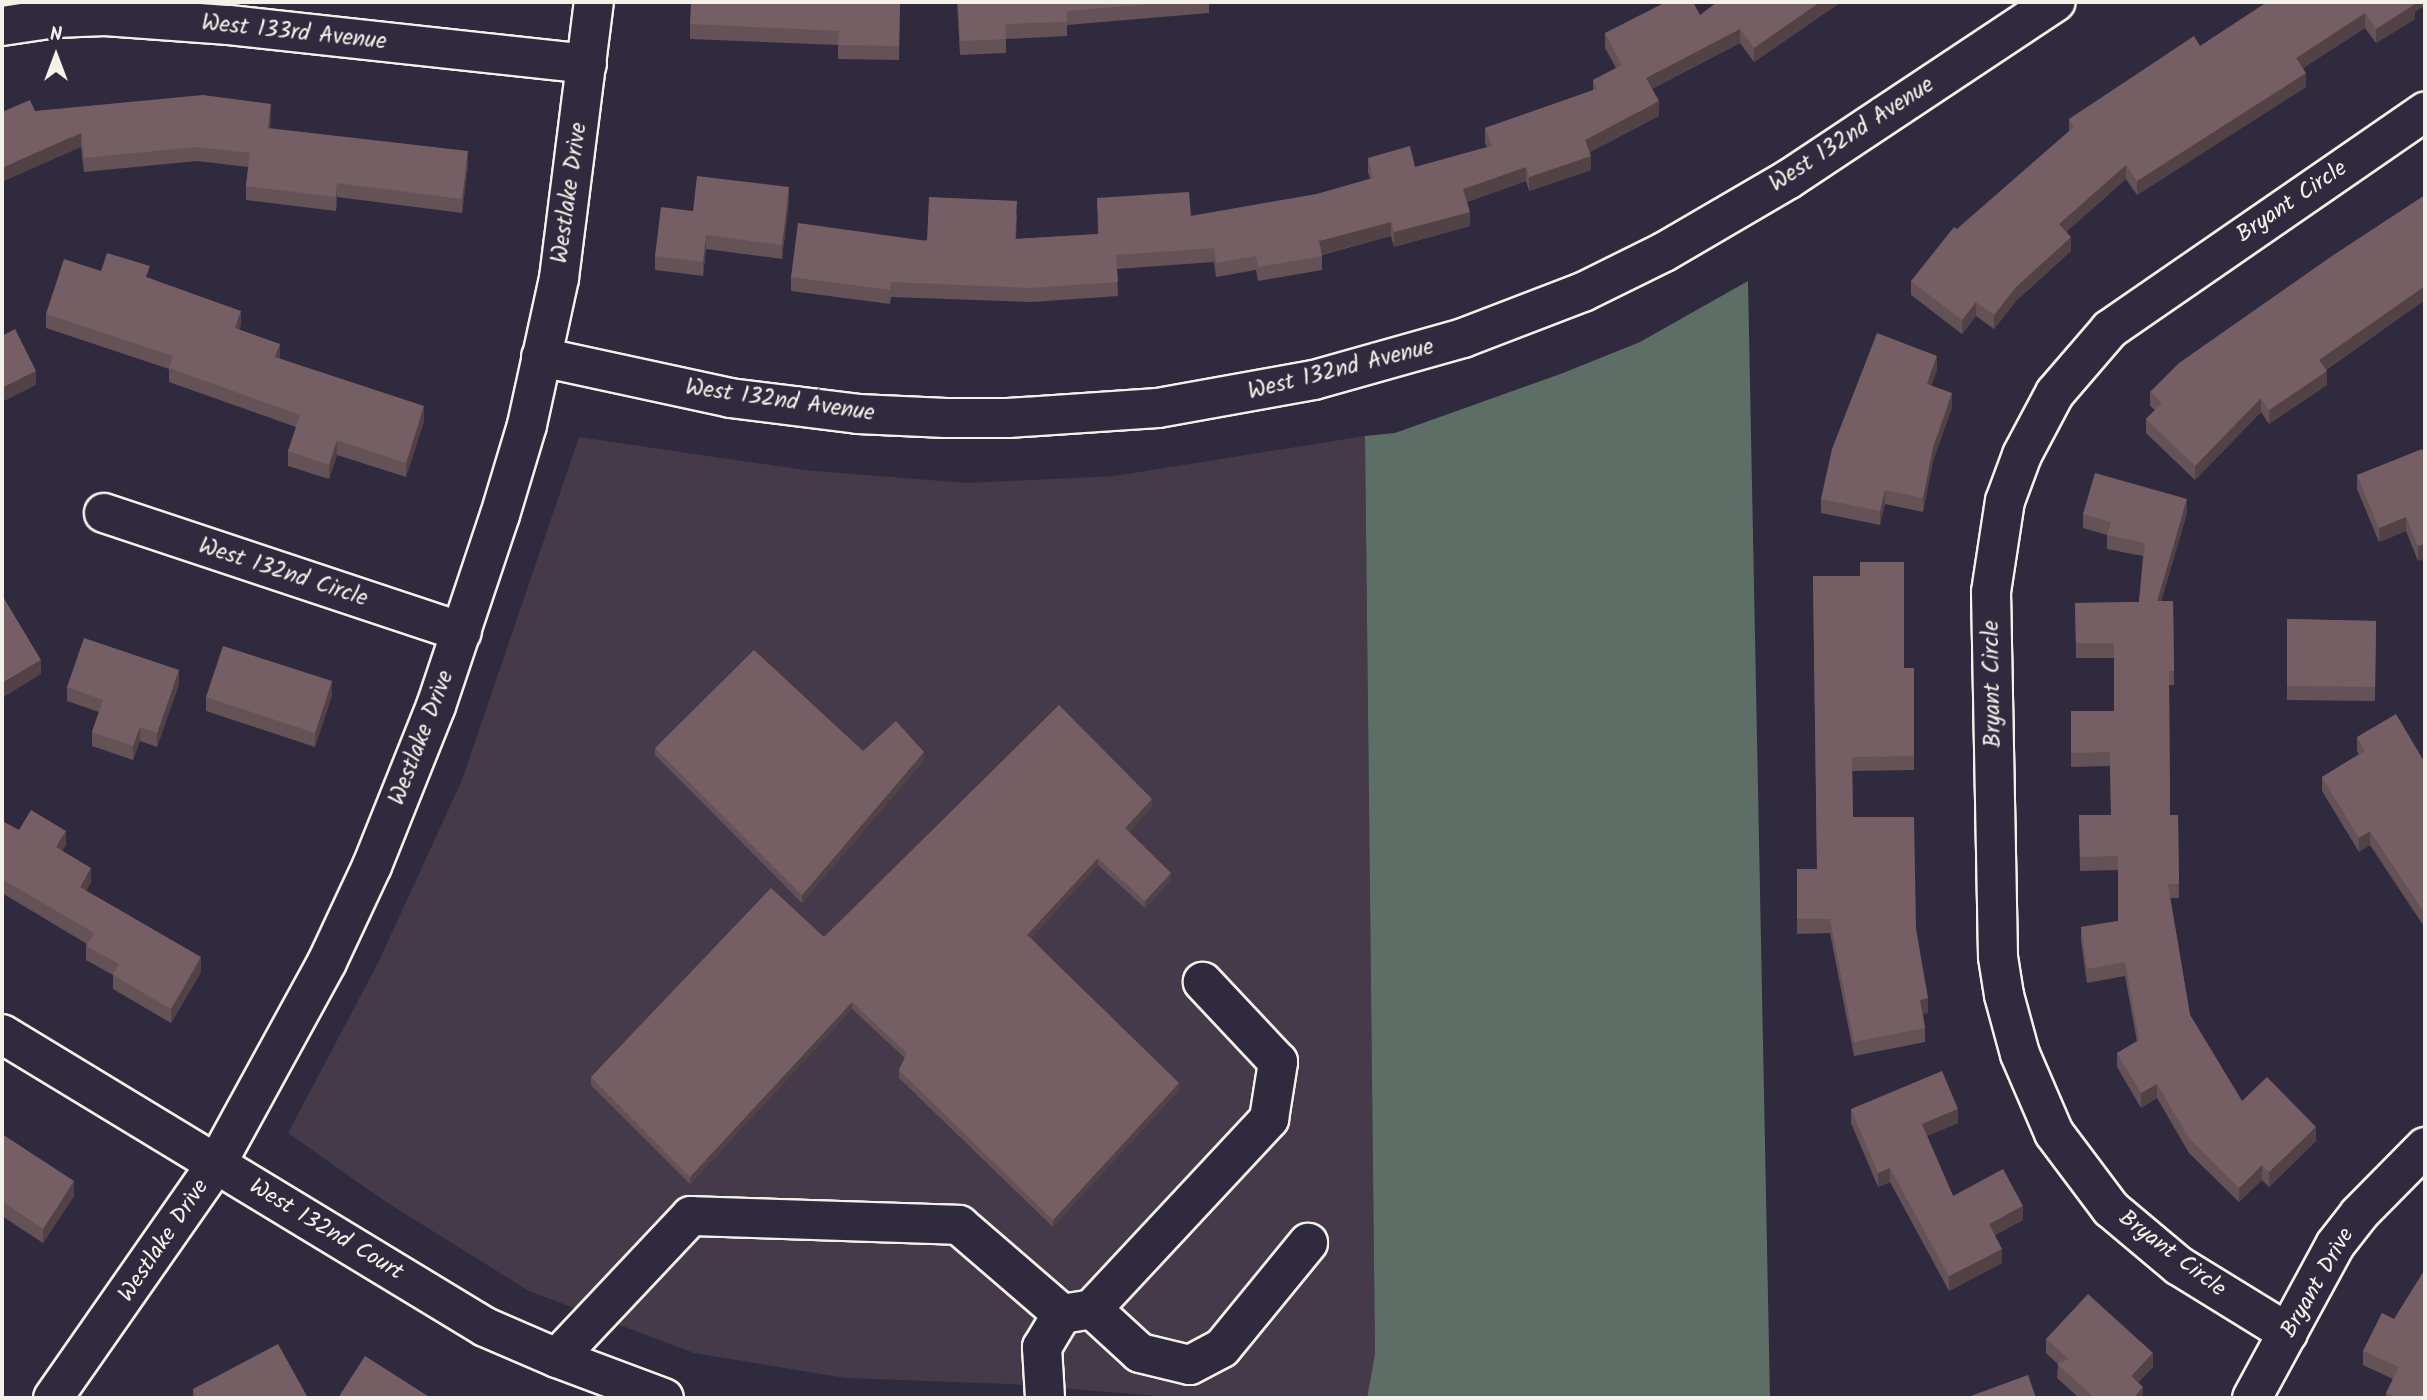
<!DOCTYPE html>
<html>
<head>
<meta charset="utf-8">
<style>
	body { margin:0 }
	#map { position:relative; width:2427px; height:1400px; overflow:hidden; background:#2f2a3d; font-family:Kalam,sans-serif }
	div>[style] { position:absolute }
	.built>* { inset:0; background:#443a49 }
	.green>* { inset:0; background:#5d6e66 }
	.roads { filter:drop-shadow(2px 0 #f4f1e8) drop-shadow(-2px 0 #f4f1e8) drop-shadow(0 2px #f4f1e8) drop-shadow(0 -2px #f4f1e8) }
	.minor>* { height:38px; margin:-19px; padding:0 19px; transform-origin:19px; border-radius:19px; background:#2f2a3d }
	.wall>* { inset:0; background:#655256 }
	.shaded-wall>* { inset:0; background:#524246 }
	.building>* { inset:0; background:#755f64 }
	span { translate:-50% -50%; white-space:nowrap; text-align:center; line-height:1.15; -webkit-text-stroke:6px #2f2a3d; paint-order:stroke }
	.street-label { font-size:23px; color:#f4f1e8 }
	.frame { position:absolute; inset:0; border:4px solid #f4f1e8; pointer-events:none }
	.north { position:absolute; left:21px; top:21px; width:70px; height:70px; -webkit-text-stroke:5px #2f2a3d; paint-order:stroke; rotate:0deg; font-size:19px; font-weight:700; line-height:28px; text-align:center; color:#f4f1e8 }
	.north::after { content:''; display:block; margin:auto; width:24px; height:32px; background:#f4f1e8; clip-path:polygon(50% 0,100% 100%,50% 72%,0 100%) }
</style>
</head>
<body>
<div id="map">
	<div class="built">
		<div style="clip-path:polygon(1365px 436px,1375px 1354px,1367px 1398px,1183px 1398px,1009px 1384px,846px 1378px,694px 1353px,529px 1291px,386px 1202px,288px 1133px,378px 963px,462px 780px,579px 437px,804px 470px,967px 483px,1114px 476px)"></div>
	</div>
	<div class="green">
		<div style="clip-path:polygon(1748px 281px,1770px 1398px,1367px 1398px,1375px 1354px,1365px 436px,1395px 433px,1563px 373px,1640px 342px)"></div>
	</div>
	<div class="roads">
		<div class="minor">
			<div style="left:2px;top:26px;width:54px;rotate:-8.6deg"></div>
			<div style="left:55px;top:18px;width:50px;rotate:-2.3deg"></div>
			<div style="left:105px;top:16px;width:124px;rotate:4.2deg"></div>
			<div style="left:229px;top:25px;width:360px;rotate:6.2deg"></div>
			<div style="left:541px;top:357px;width:193px;rotate:12.2deg"></div>
			<div style="left:730px;top:398px;width:129px;rotate:7.1deg"></div>
			<div style="left:858px;top:414px;width:88px;rotate:2.6deg"></div>
			<div style="left:946px;top:418px;width:62px"></div>
			<div style="left:1008px;top:418px;width:150px;rotate:-3.8deg"></div>
			<div style="left:1158px;top:408px;width:158px;rotate:-10.2deg"></div>
			<div style="left:1314px;top:380px;width:155px;rotate:-15.7deg"></div>
			<div style="left:1463px;top:338px;width:129px;rotate:-21deg"></div>
			<div style="left:1583px;top:292px;width:90px;rotate:-26.3deg"></div>
			<div style="left:1664px;top:252px;width:145px;rotate:-30.3deg"></div>
			<div style="left:1789px;top:179px;width:320px;rotate:-33.6deg"></div>
			<div style="left:104px;top:513px;width:377px;rotate:18.4deg"></div>
			<div style="left:2px;top:1034px;width:565px;rotate:31.24deg"></div>
			<div style="left:485px;top:1327px;width:78px;rotate:23.3deg"></div>
			<div style="left:557px;top:1358px;width:114px;rotate:20.5deg"></div>
			<div style="left:1092px;top:1309px;width:65px;rotate:42.5deg"></div>
			<div style="left:1140px;top:1353px;width:51px;rotate:13.5deg"></div>
			<div style="left:1190px;top:1365px;width:36px;rotate:-28deg"></div>
			<div style="left:1222px;top:1348px;width:136px;rotate:-50.7deg"></div>
			<div style="left:1062px;top:1314px;width:30px;rotate:-9deg"></div>
			<div style="left:1092px;top:1309px;width:260px;rotate:-47deg"></div>
			<div style="left:1269px;top:1119px;width:58px;rotate:-81deg"></div>
			<div style="left:1278px;top:1062px;width:110px;rotate:-133.2deg"></div>
			<div style="left:2288px;top:1333px;width:128px;rotate:-148.4deg"></div>
			<div style="left:2179px;top:1266px;width:89px;rotate:-140deg"></div>
			<div style="left:2111px;top:1209px;width:95px;rotate:-126.9deg"></div>
			<div style="left:2054px;top:1133px;width:86px;rotate:-113.3deg"></div>
			<div style="left:2020px;top:1054px;width:61px;rotate:-105.2deg"></div>
			<div style="left:2004px;top:995px;width:39px;rotate:-99deg"></div>
			<div style="left:1998px;top:956px;width:364px;rotate:-91.1deg"></div>
			<div style="left:1991px;top:592px;width:92px;rotate:-81.3deg"></div>
			<div style="left:2005px;top:501px;width:49px;rotate:-69.7deg"></div>
			<div style="left:2022px;top:455px;width:70px;rotate:-62deg"></div>
			<div style="left:2055px;top:393px;width:84px;rotate:-49.3deg"></div>
			<div style="left:2110px;top:329px;width:383px;rotate:-34.6deg"></div>
			<div style="left:557px;top:1358px;width:195px;rotate:-46.7deg"></div>
			<div style="left:691px;top:1216px;width:268px;rotate:1.9deg"></div>
			<div style="left:959px;top:1225px;width:136px;rotate:40.8deg"></div>
			<div style="left:1062px;top:1314px;width:39px;rotate:121deg"></div>
			<div style="left:1042px;top:1347px;width:51px;rotate:86.6deg"></div>
			<div style="left:53px;top:1398px;width:287px;rotate:-55.1deg"></div>
			<div style="left:217px;top:1163px;width:229px;rotate:-61.3deg"></div>
			<div style="left:327px;top:962px;width:106px;rotate:-64.9deg"></div>
			<div style="left:372px;top:866px;width:172px;rotate:-68.2deg"></div>
			<div style="left:436px;top:706px;width:201px;rotate:-71.5deg"></div>
			<div style="left:500px;top:515px;width:94px;rotate:-73.3deg"></div>
			<div style="left:527px;top:425px;width:150px;rotate:-77.7deg"></div>
			<div style="left:559px;top:278px;width:278px;rotate:-82.8deg"></div>
			<div style="left:2252px;top:1398px;width:174px;rotate:-61.5deg"></div>
			<div style="left:2335px;top:1245px;width:39px;rotate:-52deg"></div>
			<div style="left:2359px;top:1214px;width:94px;rotate:-45.4deg"></div>
		</div>
	</div>
	<div class="wall">
		<div style="clip-path:polygon(900px 2px,899px 60px,838px 59px,838px 45px,690px 39px,690px 24px)"></div>
		<div style="clip-path:polygon(957px 2px,1209px 2px,1209px 13px,1067px 25px,1067px 36px,1006px 39px,1006px 53px,960px 55px)"></div>
		<div style="clip-path:polygon(1841px 2px,1754px 62px,1740px 43px,1652px 89px,1659px 116px,1589px 152px,1591px 170px,1529px 191px,1526px 181px,1467px 202px,1470px 226px,1394px 247px,1391px 236px,1322px 255px,1322px 270px,1258px 281px,1256px 270px,1216px 277px,1214px 262px,1117px 269px,1118px 296px,1031px 302px,891px 297px,890px 304px,791px 291px,791px 277px,1017px 215px,1016px 239px,1098px 234px,1097px 198px,1191px 216px,1317px 194px,1370px 179px,1368px 172px,1368px 158px,1415px 167px,1487px 147px,1485px 142px,1485px 128px,1593px 90px,1593px 80px,1616px 68px,1605px 48px,1605px 33px,1700px 15px)"></div>
		<div style="clip-path:polygon(2425px 2px,2425px 5px,2415px 12px,2415px 19px,2376px 43px,2365px 28px,2303px 68px,2306px 87px,2137px 195px,2126px 179px,2066px 232px,2071px 251px,2016px 301px,1994px 329px,1976px 316px,1962px 334px,1911px 295px,1911px 281px,1957px 229px,2069px 131px,2069px 119px,2200px 46px)"></div>
		<div style="clip-path:polygon(35px 111px,271px 118px,270px 129px,468px 165px,462px 213px,337px 197px,336px 211px,246px 200px,246px 186px,248px 167px,197px 161px,84px 172px,81px 147px)"></div>
		<div style="clip-path:polygon(2425px 195px,2425px 300px,2326px 370px,2327px 385px,2269px 424px,2261px 412px,2195px 480px,2146px 433px,2146px 419px,2155px 410px,2150px 406px,2150px 392px)"></div>
		<div style="clip-path:polygon(789px 201px,782px 259px,706px 249px,703px 276px,655px 270px,655px 256px,693px 211px)"></div>
		<div style="clip-path:polygon(101px 271px,150px 278px,241px 325px,239px 330px,279px 359px,424px 421px,406px 477px,337px 455px,329px 479px,288px 466px,288px 451px,296px 427px,169px 382px,169px 369px,46px 328px,46px 314px)"></div>
		<div style="clip-path:polygon(1937px 370px,1931px 385px,1952px 407px,1933px 461px,1923px 512px,1885px 504px,1880px 525px,1821px 513px,1821px 499px)"></div>
		<div style="clip-path:polygon(2425px 456px,2425px 558px,2418px 561px,2406px 531px,2379px 542px,2357px 489px,2357px 475px)"></div>
		<div style="clip-path:polygon(2187px 513px,2161px 601px,2173px 601px,2174px 685px,2169px 685px,2170px 815px,2178px 815px,2179px 898px,2170px 898px,2190px 1015px,2242px 1101px,2316px 1141px,2269px 1187px,2262px 1180px,2239px 1202px,2189px 1153px,2157px 1098px,2141px 1108px,2117px 1067px,2117px 1053px,2137px 1042px,2125px 976px,2087px 983px,2081px 941px,2081px 927px,2118px 921px,2118px 870px,2080px 871px,2079px 815px,2111px 815px,2110px 766px,2071px 767px,2071px 711px,2114px 711px,2114px 658px,2076px 658px,2075px 603px,2139px 602px,2143px 556px,2107px 549px,2107px 535px,2083px 528px,2083px 514px)"></div>
		<div style="clip-path:polygon(1813px 576px,1904px 668px,1914px 668px,1914px 770px,1852px 771px,1853px 817px,1916px 929px,1928px 1013px,1923px 1014px,1925px 1028px,1925px 1042px,1854px 1056px,1830px 933px,1797px 934px,1797px 869px,1817px 869px)"></div>
		<div style="clip-path:polygon(2287px 619px,2376px 621px,2375px 701px,2287px 700px)"></div>
		<div style="clip-path:polygon(179px 684px,157px 747px,140px 741px,133px 760px,92px 746px,92px 732px,99px 712px,67px 701px,67px 687px)"></div>
		<div style="clip-path:polygon(332px 695px,315px 747px,206px 711px,206px 697px)"></div>
		<div style="clip-path:polygon(2357px 737px,2425px 763px,2425px 928px,2370px 845px,2359px 852px,2322px 791px,2322px 777px,2359px 754px,2357px 751px)"></div>
		<div style="clip-path:polygon(655px 748px,863px 751px,924px 760px,802px 903px,655px 755px)"></div>
		<div style="clip-path:polygon(1152px 807px,1129px 832px,1171px 880px,1145px 908px,1098px 865px,1031px 938px,1179px 1090px,1053px 1227px,899px 1078px,899px 1070px,905px 1058px,852px 1009px,690px 1184px,591px 1085px,591px 1077px,824px 937px)"></div>
		<div style="clip-path:polygon(2px 821px,19px 830px,66px 845px,62px 850px,91px 882px,86px 891px,201px 972px,171px 1023px,113px 989px,113px 975px,86px 960px,86px 946px,87px 944px,2px 893px)"></div>
		<div style="clip-path:polygon(1851px 1109px,1958px 1123px,1927px 1136px,1953px 1196px,2023px 1220px,1995px 1235px,2002px 1263px,1949px 1291px,1890px 1182px,1878px 1187px,1851px 1123px)"></div>
		<div style="clip-path:polygon(2px 1134px,74px 1196px,43px 1243px,2px 1216px)"></div>
		<div style="clip-path:polygon(2382px 1313px,2425px 1398px,2386px 1398px,2386px 1393px,2393px 1379px,2363px 1365px,2363px 1351px)"></div>
		<div style="clip-path:polygon(2046px 1339px,2153px 1367px,2138px 1383px,2143px 1398px,2079px 1398px,2057px 1378px,2058px 1364px,2046px 1353px)"></div>
		<div style="clip-path:polygon(193px 1389px,308px 1398px,193px 1398px)"></div>
	</div>
	<div class="shaded-wall">
		<div style="clip-path:polygon(1820px 2px,1841px 2px,1754px 62px,1754px 48px)"></div>
		<div style="clip-path:polygon(2412px 2px,2425px 2px,2425px 5px,2415px 12px,2415px 19px,2376px 43px,2376px 29px)"></div>
		<div style="clip-path:polygon(2365px 13px,2365px 28px,2296px 72px,2296px 58px)"></div>
		<div style="clip-path:polygon(1740px 29px,1740px 43px,1646px 92px,1646px 78px)"></div>
		<div style="clip-path:polygon(2306px 73px,2306px 87px,2137px 195px,2137px 181px)"></div>
		<div style="clip-path:polygon(1659px 101px,1659px 116px,1585px 155px,1585px 140px)"></div>
		<div style="clip-path:polygon(271px 104px,271px 118px,268px 143px,268px 128px)"></div>
		<div style="clip-path:polygon(81px 133px,81px 147px,2px 182px,2px 168px)"></div>
		<div style="clip-path:polygon(468px 151px,468px 165px,462px 213px,462px 199px)"></div>
		<div style="clip-path:polygon(1591px 156px,1591px 170px,1529px 191px,1529px 177px)"></div>
		<div style="clip-path:polygon(2126px 165px,2126px 179px,2059px 238px,2059px 224px)"></div>
		<div style="clip-path:polygon(1526px 167px,1526px 181px,1463px 203px,1463px 189px)"></div>
		<div style="clip-path:polygon(337px 183px,337px 197px,336px 211px,336px 197px)"></div>
		<div style="clip-path:polygon(789px 187px,789px 201px,782px 259px,782px 245px)"></div>
		<div style="clip-path:polygon(1470px 212px,1470px 226px,1394px 247px,1394px 232px)"></div>
		<div style="clip-path:polygon(1391px 222px,1391px 236px,1319px 255px,1319px 241px)"></div>
		<div style="clip-path:polygon(706px 235px,706px 249px,703px 276px,703px 262px)"></div>
		<div style="clip-path:polygon(2071px 237px,2071px 251px,2016px 301px,1994px 329px,1994px 315px,2016px 287px)"></div>
		<div style="clip-path:polygon(2425px 286px,2425px 300px,2319px 374px,2319px 360px)"></div>
		<div style="clip-path:polygon(1976px 302px,1976px 316px,1962px 334px,1962px 320px)"></div>
		<div style="clip-path:polygon(241px 311px,241px 325px,235px 342px,235px 328px)"></div>
		<div style="clip-path:polygon(280px 344px,280px 358px,275px 371px,275px 357px)"></div>
		<div style="clip-path:polygon(1937px 356px,1937px 370px,1927px 398px,1927px 384px)"></div>
		<div style="clip-path:polygon(36px 371px,36px 385px,2px 402px,2px 388px)"></div>
		<div style="clip-path:polygon(2327px 371px,2327px 385px,2269px 424px,2269px 410px)"></div>
		<div style="clip-path:polygon(1952px 393px,1952px 407px,1933px 461px,1923px 512px,1923px 498px,1933px 447px)"></div>
		<div style="clip-path:polygon(2261px 398px,2261px 412px,2195px 480px,2195px 466px)"></div>
		<div style="clip-path:polygon(424px 406px,424px 421px,406px 477px,406px 463px)"></div>
		<div style="clip-path:polygon(337px 440px,337px 455px,329px 479px,329px 465px)"></div>
		<div style="clip-path:polygon(1885px 490px,1885px 504px,1880px 525px,1880px 511px)"></div>
		<div style="clip-path:polygon(2187px 499px,2187px 513px,2157px 616px,2157px 601px)"></div>
		<div style="clip-path:polygon(2406px 517px,2406px 531px,2379px 542px,2379px 528px)"></div>
		<div style="clip-path:polygon(2425px 544px,2425px 558px,2418px 561px,2418px 546px)"></div>
		<div style="clip-path:polygon(41px 660px,41px 674px,2px 698px,2px 683px)"></div>
		<div style="clip-path:polygon(179px 670px,179px 684px,157px 747px,157px 733px)"></div>
		<div style="clip-path:polygon(332px 681px,332px 695px,315px 747px,315px 733px)"></div>
		<div style="clip-path:polygon(140px 727px,140px 741px,133px 760px,133px 746px)"></div>
		<div style="clip-path:polygon(924px 752px,924px 760px,802px 903px,802px 895px)"></div>
		<div style="clip-path:polygon(1152px 799px,1152px 807px,1125px 836px,1125px 828px)"></div>
		<div style="clip-path:polygon(66px 831px,66px 845px,56px 861px,56px 847px)"></div>
		<div style="clip-path:polygon(2370px 831px,2370px 845px,2359px 852px,2359px 838px)"></div>
		<div style="clip-path:polygon(1098px 858px,1098px 865px,1027px 942px,1027px 935px)"></div>
		<div style="clip-path:polygon(91px 868px,91px 882px,80px 901px,80px 887px)"></div>
		<div style="clip-path:polygon(1171px 873px,1171px 880px,1145px 908px,1145px 901px)"></div>
		<div style="clip-path:polygon(201px 957px,201px 972px,171px 1023px,171px 1009px)"></div>
		<div style="clip-path:polygon(1928px 998px,1928px 1013px,1920px 1015px,1920px 1000px)"></div>
		<div style="clip-path:polygon(852px 1002px,852px 1009px,690px 1184px,690px 1177px)"></div>
		<div style="clip-path:polygon(1179px 1083px,1179px 1090px,1053px 1227px,1053px 1220px)"></div>
		<div style="clip-path:polygon(2157px 1084px,2157px 1098px,2141px 1108px,2141px 1093px)"></div>
		<div style="clip-path:polygon(1958px 1109px,1958px 1123px,1922px 1138px,1922px 1124px)"></div>
		<div style="clip-path:polygon(2316px 1127px,2316px 1141px,2269px 1187px,2269px 1172px)"></div>
		<div style="clip-path:polygon(2262px 1165px,2262px 1180px,2239px 1202px,2239px 1188px)"></div>
		<div style="clip-path:polygon(1890px 1168px,1890px 1182px,1878px 1187px,1878px 1173px)"></div>
		<div style="clip-path:polygon(74px 1181px,74px 1196px,43px 1243px,43px 1229px)"></div>
		<div style="clip-path:polygon(2023px 1206px,2023px 1220px,1989px 1238px,1989px 1224px)"></div>
		<div style="clip-path:polygon(2002px 1249px,2002px 1263px,1949px 1291px,1949px 1276px)"></div>
		<div style="clip-path:polygon(2153px 1353px,2153px 1367px,2131px 1390px,2131px 1376px)"></div>
		<div style="clip-path:polygon(2143px 1387px,2143px 1398px,2133px 1398px)"></div>
	</div>
	<div class="building">
		<div style="clip-path:polygon(691px 2px,900px 2px,899px 46px,838px 45px,839px 31px,690px 24px)"></div>
		<div style="clip-path:polygon(958px 2px,1173px 2px,1067px 11px,1067px 22px,1005px 24px,1006px 39px,960px 41px)"></div>
		<div style="clip-path:polygon(1666px 2px,1693px 2px,1700px 15px,1717px 2px,1820px 2px,1754px 48px,1740px 29px,1646px 78px,1659px 101px,1585px 140px,1591px 156px,1529px 177px,1526px 167px,1463px 189px,1470px 212px,1394px 232px,1391px 222px,1319px 241px,1322px 256px,1258px 267px,1256px 256px,1216px 263px,1214px 248px,1116px 255px,1118px 282px,1031px 288px,891px 282px,890px 290px,791px 277px,798px 223px,927px 241px,929px 197px,1017px 201px,1015px 239px,1099px 234px,1097px 198px,1189px 192px,1191px 216px,1317px 194px,1373px 178px,1368px 158px,1410px 146px,1415px 167px,1492px 146px,1485px 128px,1597px 89px,1593px 80px,1622px 65px,1605px 33px)"></div>
		<div style="clip-path:polygon(2267px 2px,2413px 2px,2415px 4px,2376px 29px,2365px 13px,2296px 58px,2306px 73px,2137px 181px,2126px 165px,2059px 224px,2071px 237px,2016px 287px,1994px 315px,1976px 302px,1962px 320px,1911px 281px,1954px 227px,1957px 229px,2074px 127px,2069px 119px,2194px 36px,2200px 46px)"></div>
		<div style="clip-path:polygon(203px 95px,271px 104px,268px 128px,468px 151px,462px 199px,337px 183px,336px 197px,246px 186px,250px 153px,197px 147px,84px 158px,81px 133px,2px 168px,2px 112px,30px 100px,35px 111px)"></div>
		<div style="clip-path:polygon(697px 176px,789px 187px,782px 245px,706px 235px,703px 262px,655px 256px,661px 207px,693px 211px)"></div>
		<div style="clip-path:polygon(2425px 195px,2425px 286px,2319px 360px,2327px 371px,2269px 410px,2261px 398px,2195px 466px,2146px 419px,2162px 403px,2150px 392px,2179px 363px,2332px 256px)"></div>
		<div style="clip-path:polygon(107px 253px,150px 266px,146px 277px,241px 311px,235px 328px,280px 344px,275px 357px,424px 406px,406px 463px,337px 440px,329px 465px,288px 451px,300px 415px,169px 368px,173px 356px,46px 314px,64px 259px,101px 271px)"></div>
		<div style="clip-path:polygon(15px 329px,36px 371px,2px 388px,2px 336px)"></div>
		<div style="clip-path:polygon(1877px 333px,1937px 356px,1927px 384px,1952px 393px,1933px 447px,1923px 498px,1885px 490px,1880px 511px,1821px 499px,1832px 449px)"></div>
		<div style="clip-path:polygon(2422px 449px,2425px 456px,2425px 544px,2418px 546px,2406px 517px,2379px 528px,2357px 475px)"></div>
		<div style="clip-path:polygon(2095px 473px,2187px 499px,2157px 601px,2173px 601px,2174px 671px,2169px 671px,2170px 815px,2178px 815px,2179px 884px,2168px 884px,2190px 1015px,2242px 1101px,2267px 1077px,2316px 1127px,2269px 1172px,2262px 1165px,2239px 1188px,2189px 1138px,2157px 1084px,2141px 1093px,2117px 1053px,2139px 1040px,2125px 962px,2087px 969px,2081px 927px,2118px 921px,2118px 856px,2080px 857px,2079px 815px,2111px 815px,2110px 752px,2071px 753px,2071px 711px,2114px 711px,2114px 643px,2076px 643px,2075px 603px,2139px 602px,2145px 543px,2107px 535px,2111px 522px,2083px 514px)"></div>
		<div style="clip-path:polygon(1860px 562px,1904px 562px,1904px 668px,1914px 668px,1914px 756px,1852px 757px,1853px 817px,1914px 817px,1916px 929px,1928px 998px,1920px 1000px,1925px 1028px,1854px 1042px,1830px 919px,1797px 919px,1797px 869px,1817px 869px,1813px 576px,1860px 576px)"></div>
		<div style="clip-path:polygon(2px 595px,41px 660px,2px 683px)"></div>
		<div style="clip-path:polygon(2287px 619px,2376px 621px,2375px 687px,2287px 686px)"></div>
		<div style="clip-path:polygon(84px 638px,179px 670px,157px 733px,140px 727px,133px 746px,92px 732px,103px 700px,67px 687px)"></div>
		<div style="clip-path:polygon(223px 646px,332px 681px,315px 733px,206px 697px)"></div>
		<div style="clip-path:polygon(754px 650px,863px 751px,896px 721px,924px 752px,802px 895px,655px 748px)"></div>
		<div style="clip-path:polygon(1059px 705px,1152px 799px,1125px 828px,1171px 873px,1145px 901px,1098px 858px,1027px 935px,1179px 1083px,1053px 1220px,899px 1070px,907px 1053px,852px 1002px,690px 1177px,591px 1077px,771px 888px,824px 937px)"></div>
		<div style="clip-path:polygon(2396px 714px,2425px 763px,2425px 914px,2370px 831px,2359px 838px,2322px 777px,2365px 751px,2357px 737px)"></div>
		<div style="clip-path:polygon(31px 810px,66px 831px,56px 847px,91px 868px,80px 887px,201px 957px,171px 1009px,113px 975px,119px 964px,86px 946px,94px 933px,2px 879px,2px 821px,19px 830px)"></div>
		<div style="clip-path:polygon(1942px 1071px,1958px 1109px,1922px 1124px,1953px 1196px,2003px 1169px,2023px 1206px,1989px 1224px,2002px 1249px,1949px 1276px,1890px 1168px,1878px 1173px,1851px 1109px)"></div>
		<div style="clip-path:polygon(2px 1134px,74px 1181px,43px 1229px,2px 1201px)"></div>
		<div style="clip-path:polygon(2425px 1269px,2425px 1398px,2398px 1398px,2386px 1393px,2399px 1367px,2363px 1351px,2382px 1313px,2394px 1319px)"></div>
		<div style="clip-path:polygon(2088px 1294px,2153px 1353px,2131px 1376px,2143px 1387px,2133px 1398px,2095px 1398px,2057px 1364px,2069px 1359px,2046px 1339px)"></div>
		<div style="clip-path:polygon(278px 1344px,308px 1398px,197px 1398px,193px 1389px)"></div>
		<div style="clip-path:polygon(365px 1356px,431px 1398px,338px 1398px)"></div>
		<div style="clip-path:polygon(2028px 1375px,2036px 1398px,1968px 1398px,1968px 1397px)"></div>
	</div>
	<div class="street-label">
		<span style="left:294px;top:33px;rotate:6deg">West 133rd Avenue</span>
		<span style="left:1852px;top:135px;rotate:-33deg">West 132nd Avenue</span>
		<span style="left:570px;top:193px;rotate:-82deg">Westlake Drive</span>
		<span style="left:2292px;top:202px;rotate:-34deg">Bryant Circle</span>
		<span style="left:1341px;top:370px;rotate:-14deg">West 132nd Avenue</span>
		<span style="left:780px;top:401px;rotate:8deg">West 132nd Avenue</span>
		<span style="left:283px;top:573px;rotate:18deg">West 132nd Circle</span>
		<span style="left:1993px;top:684px;rotate:-91deg">Bryant Circle</span>
		<span style="left:422px;top:738px;rotate:-69deg">Westlake Drive</span>
		<span style="left:326px;top:1230px;rotate:31deg">West 132nd Court</span>
		<span style="left:164px;top:1241px;rotate:-56deg">Westlake Drive</span>
		<span style="left:2172px;top:1254px;rotate:37deg">Bryant Circle</span>
		<span style="left:2318px;top:1283px;rotate:-60deg">Bryant Drive</span>
	</div>
	<div class="frame"></div>
	<div class="north">N</div>
</div>
</body>
</html>
